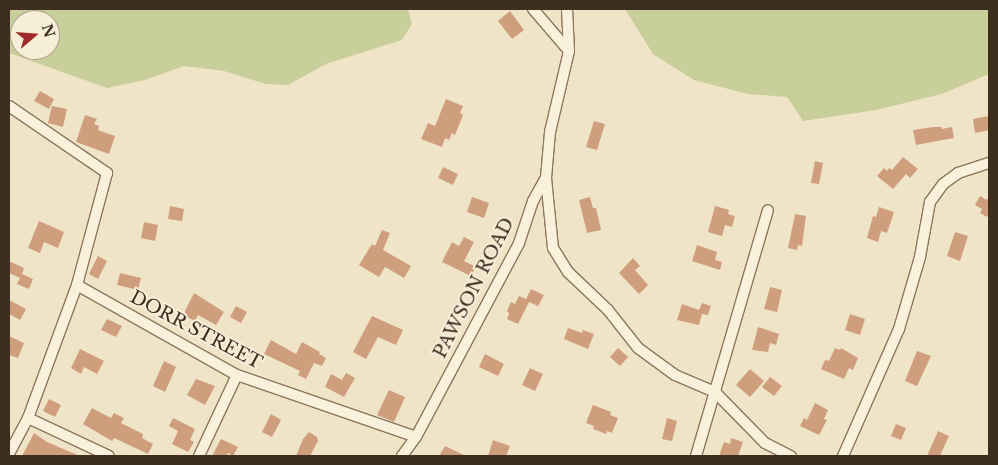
<!DOCTYPE html>
<html>
<head>
<meta charset="utf-8">
<style>
	body { margin:0 }
	#map { position:relative; width:998px; height:465px; overflow:hidden; background:#f0e4c8; font-family:"Libre Baskerville",serif }
	div>[style] { position:absolute }
	.green>* { inset:0; background:#c9cf9b }
	.building>* { inset:0; background:#cf9f7d }
	.roads { filter:drop-shadow(1px 0 #8d765c) drop-shadow(-1px 0 #8d765c) drop-shadow(0 1px #8d765c) drop-shadow(0 -1px #8d765c) }
	.minor>* { height:10px; margin:-5px; padding:0 5px; transform-origin:5px; border-radius:5px; background:#faf1dc }
	span { translate:-50% -50%; white-space:nowrap; text-align:center; line-height:1.15; -webkit-text-stroke:4px #f7eed8; paint-order:stroke }
	.street-label { font-size:18px; color:#3d2e20 }
	.frame { position:absolute; inset:0; border:10px solid #3d2e20; pointer-events:none }
	.north { position:absolute; left:10px; top:10px; width:50px; height:50px; box-sizing:border-box; background:#f7eed8; border:1px solid #ada18e; border-radius:50%; rotate:72deg; font-size:14px; font-weight:700; line-height:20px; text-align:center; color:#3d2e20 }
	.north::after { content:''; display:block; margin:auto; width:18px; height:22px; background:#9e2a2b; clip-path:polygon(50% 0,100% 100%,50% 72%,0 100%) }
</style>
</head>
<body>
<div id="map">
	<div class="green">
		<div style="clip-path:polygon(evenodd,9px 9px,408px 9px,412px 24px,402px 40px,326px 64px,288px 85px,266px 84px,224px 71px,184px 66px,145px 80px,107px 88px,9px 53px,9px 9px,20px 20px,50px 20px,50px 50px,20px 50px,20px 20px)"></div>
		<div style="clip-path:polygon(625px 9px,989px 9px,989px 74px,942px 94px,876px 110px,803px 121px,787px 97px,748px 94px,694px 80px,653px 54px)"></div>
	</div>
	<div class="building">
		<div style="clip-path:polygon(510px 11px,524px 30px,512px 39px,498px 21px)"></div>
		<div style="clip-path:polygon(40px 91px,54px 99px,49px 109px,34px 101px)"></div>
		<div style="clip-path:polygon(446px 99px,463px 106px,460px 113px,463px 115px,455px 135px,452px 133px,449px 140px,445px 138px,442px 147px,421px 139px,428px 123px,435px 126px)"></div>
		<div style="clip-path:polygon(52px 106px,67px 109px,63px 127px,48px 123px)"></div>
		<div style="clip-path:polygon(85px 115px,97px 119px,94px 124px,99px 126px,98px 130px,115px 136px,109px 154px,76px 142px)"></div>
		<div style="clip-path:polygon(989px 116px,989px 130px,975px 133px,973px 119px)"></div>
		<div style="clip-path:polygon(594px 121px,605px 124px,597px 150px,586px 147px)"></div>
		<div style="clip-path:polygon(933px 127px,941px 127px,942px 129px,952px 127px,954px 138px,916px 145px,913px 130px)"></div>
		<div style="clip-path:polygon(903px 157px,918px 169px,910px 178px,906px 174px,893px 189px,877px 176px,884px 168px,887px 171px,889px 168px,892px 170px)"></div>
		<div style="clip-path:polygon(815px 161px,823px 163px,819px 184px,811px 183px)"></div>
		<div style="clip-path:polygon(443px 167px,458px 174px,453px 185px,438px 178px)"></div>
		<div style="clip-path:polygon(989px 195px,989px 213px,987px 217px,980px 213px,982px 209px,975px 205px,980px 196px,987px 200px)"></div>
		<div style="clip-path:polygon(472px 197px,489px 203px,484px 218px,467px 212px)"></div>
		<div style="clip-path:polygon(590px 197px,593px 208px,596px 208px,601px 230px,587px 233px,579px 200px)"></div>
		<div style="clip-path:polygon(170px 206px,184px 209px,182px 221px,168px 219px)"></div>
		<div style="clip-path:polygon(715px 206px,729px 210px,728px 214px,735px 216px,732px 227px,725px 225px,722px 236px,708px 232px)"></div>
		<div style="clip-path:polygon(879px 207px,894px 212px,887px 233px,881px 231px,878px 242px,867px 238px,873px 216px,876px 217px)"></div>
		<div style="clip-path:polygon(795px 214px,806px 216px,802px 246px,798px 245px,797px 250px,788px 248px)"></div>
		<div style="clip-path:polygon(39px 221px,64px 232px,58px 248px,44px 242px,40px 253px,28px 248px)"></div>
		<div style="clip-path:polygon(144px 222px,158px 225px,155px 241px,141px 238px)"></div>
		<div style="clip-path:polygon(382px 230px,390px 233px,383px 250px,411px 266px,404px 278px,385px 267px,379px 277px,359px 265px,372px 244px,375px 246px)"></div>
		<div style="clip-path:polygon(955px 232px,968px 236px,960px 261px,947px 256px)"></div>
		<div style="clip-path:polygon(464px 237px,474px 242px,464px 261px,476px 267px,471px 276px,442px 262px,452px 242px,459px 246px)"></div>
		<div style="clip-path:polygon(697px 245px,717px 252px,715px 260px,722px 262px,720px 270px,692px 261px)"></div>
		<div style="clip-path:polygon(98px 256px,107px 261px,98px 279px,89px 274px)"></div>
		<div style="clip-path:polygon(633px 258px,640px 266px,635px 270px,648px 285px,639px 294px,619px 273px)"></div>
		<div style="clip-path:polygon(9px 261px,24px 268px,22px 274px,33px 279px,29px 289px,17px 284px,20px 278px,9px 273px)"></div>
		<div style="clip-path:polygon(120px 273px,141px 278px,138px 290px,117px 285px)"></div>
		<div style="clip-path:polygon(770px 287px,782px 290px,777px 312px,764px 309px)"></div>
		<div style="clip-path:polygon(531px 289px,544px 295px,538px 306px,529px 302px,518px 324px,507px 319px,509px 313px,507px 311px,511px 302px,515px 304px,519px 296px,526px 299px)"></div>
		<div style="clip-path:polygon(194px 293px,224px 312px,216px 325px,198px 315px,195px 321px,183px 315px)"></div>
		<div style="clip-path:polygon(9px 300px,26px 309px,20px 320px,9px 314px)"></div>
		<div style="clip-path:polygon(702px 303px,711px 306px,708px 315px,702px 314px,699px 325px,677px 320px,682px 304px,699px 310px)"></div>
		<div style="clip-path:polygon(236px 306px,247px 312px,241px 323px,230px 317px)"></div>
		<div style="clip-path:polygon(850px 314px,865px 319px,860px 335px,845px 330px)"></div>
		<div style="clip-path:polygon(372px 316px,403px 330px,396px 345px,378px 337px,366px 359px,353px 352px)"></div>
		<div style="clip-path:polygon(107px 319px,122px 326px,116px 337px,101px 330px)"></div>
		<div style="clip-path:polygon(758px 327px,779px 334px,776px 345px,770px 343px,768px 352px,752px 350px)"></div>
		<div style="clip-path:polygon(568px 328px,582px 333px,583px 330px,594px 334px,588px 349px,564px 339px)"></div>
		<div style="clip-path:polygon(9px 336px,24px 343px,18px 358px,9px 355px)"></div>
		<div style="clip-path:polygon(271px 340px,296px 354px,302px 342px,320px 352px,319px 354px,326px 358px,322px 366px,314px 363px,306px 379px,298px 375px,300px 371px,264px 354px)"></div>
		<div style="clip-path:polygon(618px 348px,628px 357px,620px 366px,610px 357px)"></div>
		<div style="clip-path:polygon(835px 348px,840px 350px,841px 348px,858px 358px,853px 370px,849px 368px,844px 379px,821px 369px,825px 360px,829px 361px)"></div>
		<div style="clip-path:polygon(80px 349px,104px 361px,97px 374px,84px 367px,81px 374px,71px 368px)"></div>
		<div style="clip-path:polygon(917px 351px,931px 356px,917px 386px,905px 381px)"></div>
		<div style="clip-path:polygon(485px 354px,504px 364px,498px 376px,479px 367px)"></div>
		<div style="clip-path:polygon(164px 361px,176px 367px,165px 392px,153px 386px)"></div>
		<div style="clip-path:polygon(530px 368px,543px 374px,535px 391px,522px 385px)"></div>
		<div style="clip-path:polygon(750px 369px,764px 381px,750px 397px,736px 385px)"></div>
		<div style="clip-path:polygon(346px 373px,355px 378px,344px 397px,325px 387px,331px 374px,342px 380px)"></div>
		<div style="clip-path:polygon(770px 377px,782px 386px,774px 396px,762px 387px)"></div>
		<div style="clip-path:polygon(196px 379px,215px 386px,205px 405px,187px 395px)"></div>
		<div style="clip-path:polygon(389px 390px,405px 397px,394px 422px,377px 415px)"></div>
		<div style="clip-path:polygon(49px 399px,61px 405px,55px 417px,43px 411px)"></div>
		<div style="clip-path:polygon(815px 403px,828px 410px,824px 419px,827px 420px,819px 435px,800px 426px,804px 418px,807px 420px)"></div>
		<div style="clip-path:polygon(593px 405px,611px 412px,610px 415px,618px 418px,612px 433px,607px 431px,606px 434px,593px 429px,594px 426px,586px 423px)"></div>
		<div style="clip-path:polygon(92px 408px,111px 418px,114px 413px,124px 418px,121px 423px,143px 434px,142px 438px,153px 444px,148px 454px,114px 438px,112px 441px,83px 424px)"></div>
		<div style="clip-path:polygon(271px 414px,281px 420px,272px 437px,262px 432px)"></div>
		<div style="clip-path:polygon(173px 418px,195px 429px,190px 440px,194px 442px,188px 452px,172px 444px,178px 431px,169px 426px)"></div>
		<div style="clip-path:polygon(667px 418px,677px 421px,672px 441px,662px 439px)"></div>
		<div style="clip-path:polygon(896px 424px,906px 428px,901px 440px,891px 436px)"></div>
		<div style="clip-path:polygon(938px 431px,949px 436px,940px 456px,927px 456px)"></div>
		<div style="clip-path:polygon(309px 432px,317px 437px,318px 441px,310px 456px,296px 456px,303px 439px)"></div>
		<div style="clip-path:polygon(34px 433px,47px 442px,80px 456px,22px 456px)"></div>
		<div style="clip-path:polygon(731px 438px,743px 442px,738px 456px,719px 456px,724px 442px,730px 444px)"></div>
		<div style="clip-path:polygon(221px 439px,238px 447px,233px 456px,228px 453px,226px 456px,212px 456px)"></div>
		<div style="clip-path:polygon(493px 440px,510px 446px,506px 456px,488px 456px)"></div>
		<div style="clip-path:polygon(445px 446px,466px 456px,439px 456px)"></div>
	</div>
	<div class="roads">
		<div class="minor">
			<div style="left:533px;top:9px;width:55px;rotate:49.4deg"></div>
			<div style="left:9px;top:106px;width:119px;rotate:34.4deg"></div>
			<div style="left:107px;top:173px;width:116px;rotate:105deg"></div>
			<div style="left:77px;top:285px;width:142px;rotate:110.2deg"></div>
			<div style="left:28px;top:418px;width:40px;rotate:118deg"></div>
			<div style="left:546px;top:178px;width:70px;rotate:84.3deg"></div>
			<div style="left:553px;top:248px;width:28px;rotate:58deg"></div>
			<div style="left:568px;top:272px;width:55px;rotate:43.5deg"></div>
			<div style="left:608px;top:310px;width:48px;rotate:51.7deg"></div>
			<div style="left:638px;top:348px;width:46px;rotate:36.1deg"></div>
			<div style="left:675px;top:375px;width:43px;rotate:23deg"></div>
			<div style="left:715px;top:392px;width:71px;rotate:45.6deg"></div>
			<div style="left:765px;top:443px;width:29px;rotate:27deg"></div>
			<div style="left:77px;top:285px;width:184px;rotate:29.4deg"></div>
			<div style="left:237px;top:375px;width:189px;rotate:19.1deg"></div>
			<div style="left:28px;top:418px;width:89px;rotate:25.1deg"></div>
			<div style="left:199px;top:456px;width:89px;rotate:-64.9deg"></div>
			<div style="left:402px;top:456px;width:24px;rotate:-54deg"></div>
			<div style="left:416px;top:437px;width:220px;rotate:-62deg"></div>
			<div style="left:519px;top:243px;width:44px;rotate:-71.6deg"></div>
			<div style="left:533px;top:201px;width:26px;rotate:-61deg"></div>
			<div style="left:546px;top:178px;width:46px;rotate:-85deg"></div>
			<div style="left:550px;top:132px;width:83px;rotate:-76.8deg"></div>
			<div style="left:569px;top:51px;width:42px;rotate:-92.7deg"></div>
			<div style="left:696px;top:456px;width:256px;rotate:-73.7deg"></div>
			<div style="left:843px;top:456px;width:139px;rotate:-66.2deg"></div>
			<div style="left:899px;top:329px;width:75px;rotate:-73.7deg"></div>
			<div style="left:920px;top:257px;width:56px;rotate:-79.7deg"></div>
			<div style="left:930px;top:202px;width:22px;rotate:-54deg"></div>
			<div style="left:943px;top:184px;width:19px;rotate:-36deg"></div>
			<div style="left:958px;top:173px;width:33px;rotate:-18deg"></div>
		</div>
	</div>
	<div class="street-label">
		<span style="left:474px;top:288px;rotate:-63deg">PAWSON ROAD</span>
		<span style="left:196px;top:330px;rotate:28deg">DORR STREET</span>
	</div>
	<div class="frame"></div>
	<div class="north">N</div>
</div>
</body>
</html>
